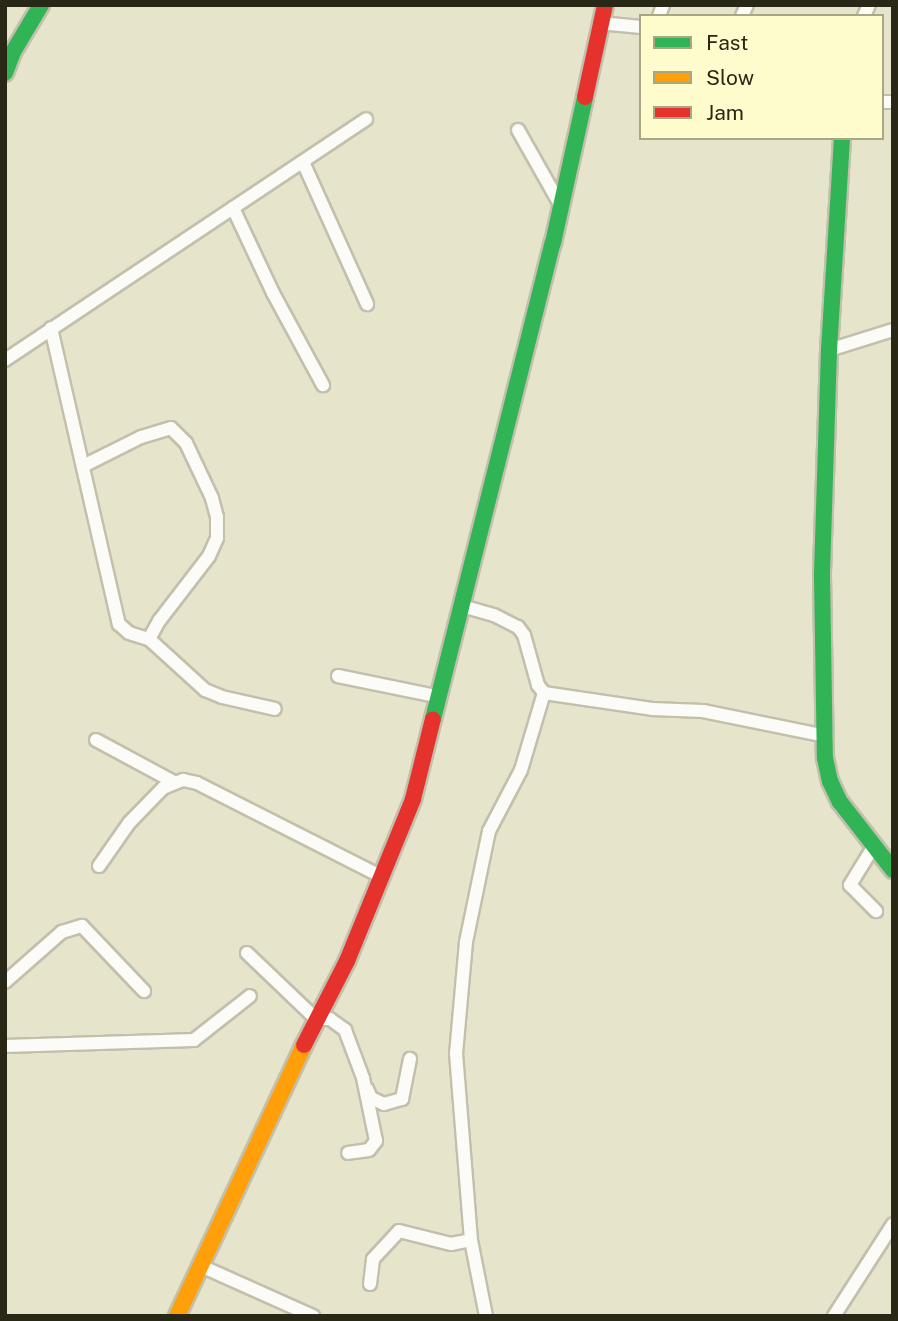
<!DOCTYPE html>
<html>
<head>
<meta charset="utf-8">
<style>
	body { margin:0 }
	#map { position:relative; width:898px; height:1321px; overflow:hidden; background:#e6e4ca; font-family:"Public Sans",sans-serif }
	div>[style] { position:absolute }
	.roads { filter:drop-shadow(2px 0 #c2c0ac) drop-shadow(-2px 0 #c2c0ac) drop-shadow(0 2px #c2c0ac) drop-shadow(0 -2px #c2c0ac) }
	.street>* { height:12px; margin:-6px; padding:0 6px; transform-origin:6px; border-radius:6px; background:#fbfbf7 }
	.fast>* { height:16px; margin:-8px; padding:0 8px; transform-origin:8px; border-radius:8px; background:#30b455 }
	.slow>* { height:16px; margin:-8px; padding:0 8px; transform-origin:8px; border-radius:8px; background:#ff9f0a }
	.jam>* { height:16px; margin:-8px; padding:0 8px; transform-origin:8px; border-radius:8px; background:#e5322d }
	span { translate:-50% -50%; white-space:nowrap; text-align:center; line-height:1.15; -webkit-text-stroke:5px #fefbcc; paint-order:stroke }
	.frame { position:absolute; inset:0; border:7px solid #292816; pointer-events:none }
	.legend { position:absolute; left:639px; top:14px; width:245px; height:126px; box-sizing:border-box; background:#fefbcc; border:2px solid #a9a783; margin:0; padding:9px 12px; list-style:none; font-size:21px; color:#292816 }
	.legend li { display:flex; align-items:center; gap:14px; height:35px }
	.legend b { width:35px; border:2px solid #a9a783 }
</style>
</head>
<body>
<div id="map">
	<div class="roads">
		<div class="street">
			<div style="left:659px;top:16px;width:12px;rotate:-70deg"></div>
			<div style="left:742px;top:16px;width:12px;rotate:-66deg"></div>
			<div style="left:864px;top:16px;width:12px;rotate:-66deg"></div>
			<div style="left:600px;top:23px;width:41px;rotate:5.6deg"></div>
			<div style="left:882px;top:102px;width:11px"></div>
			<div style="left:518px;top:130px;width:87px;rotate:60.5deg"></div>
			<div style="left:303px;top:162px;width:156px;rotate:65.7deg"></div>
			<div style="left:233px;top:208px;width:94px;rotate:64.8deg"></div>
			<div style="left:273px;top:293px;width:105px;rotate:61.5deg"></div>
			<div style="left:51px;top:328px;width:304px;rotate:77.1deg"></div>
			<div style="left:119px;top:624px;width:13px;rotate:42deg"></div>
			<div style="left:129px;top:633px;width:21px;rotate:17deg"></div>
			<div style="left:149px;top:639px;width:21px;rotate:-61deg"></div>
			<div style="left:159px;top:621px;width:82px;rotate:-52.4deg"></div>
			<div style="left:209px;top:556px;width:20px;rotate:-66deg"></div>
			<div style="left:217px;top:538px;width:21px;rotate:-90deg"></div>
			<div style="left:217px;top:517px;width:20px;rotate:-105deg"></div>
			<div style="left:212px;top:498px;width:61px;rotate:-115.3deg"></div>
			<div style="left:186px;top:443px;width:21px;rotate:-135deg"></div>
			<div style="left:171px;top:428px;width:31px;rotate:163deg"></div>
			<div style="left:141px;top:437px;width:65px;rotate:153.4deg"></div>
			<div style="left:829px;top:350px;width:67px;rotate:-17.4deg"></div>
			<div style="left:5px;top:360px;width:434px;rotate:-33.7deg"></div>
			<div style="left:462px;top:606px;width:33px;rotate:16deg"></div>
			<div style="left:494px;top:615px;width:27px;rotate:27deg"></div>
			<div style="left:518px;top:627px;width:10px;rotate:53deg"></div>
			<div style="left:524px;top:635px;width:52px;rotate:74.4deg"></div>
			<div style="left:538px;top:685px;width:10px;rotate:53deg"></div>
			<div style="left:544px;top:693px;width:109px;rotate:8.4deg"></div>
			<div style="left:652px;top:709px;width:51px;rotate:2.2deg"></div>
			<div style="left:703px;top:711px;width:126px;rotate:11.5deg"></div>
			<div style="left:149px;top:639px;width:76px;rotate:42.3deg"></div>
			<div style="left:205px;top:690px;width:18px;rotate:22deg"></div>
			<div style="left:222px;top:697px;width:54px;rotate:12.8deg"></div>
			<div style="left:338px;top:676px;width:104px;rotate:11.6deg"></div>
			<div style="left:96px;top:740px;width:89px;rotate:28.3deg"></div>
			<div style="left:874px;top:846px;width:46px;rotate:121.6deg"></div>
			<div style="left:850px;top:885px;width:37px;rotate:45deg"></div>
			<div style="left:99px;top:866px;width:52px;rotate:-55.1deg"></div>
			<div style="left:129px;top:823px;width:49px;rotate:-45.8deg"></div>
			<div style="left:163px;top:788px;width:22px;rotate:-22deg"></div>
			<div style="left:183px;top:780px;width:14px;rotate:12deg"></div>
			<div style="left:197px;top:783px;width:208px;rotate:26.9deg"></div>
			<div style="left:247px;top:953px;width:95px;rotate:43.7deg"></div>
			<div style="left:316px;top:1019px;width:14px"></div>
			<div style="left:330px;top:1019px;width:19px;rotate:36deg"></div>
			<div style="left:345px;top:1030px;width:51px;rotate:69.4deg"></div>
			<div style="left:363px;top:1078px;width:64px;rotate:78.3deg"></div>
			<div style="left:376px;top:1141px;width:11px;rotate:128deg"></div>
			<div style="left:369px;top:1150px;width:21px;rotate:172deg"></div>
			<div style="left:5px;top:982px;width:76px;rotate:-41.3deg"></div>
			<div style="left:62px;top:932px;width:21px;rotate:-17deg"></div>
			<div style="left:82px;top:926px;width:90px;rotate:46.4deg"></div>
			<div style="left:5px;top:1046px;width:189px;rotate:-1.8deg"></div>
			<div style="left:194px;top:1040px;width:71px;rotate:-38.2deg"></div>
			<div style="left:367px;top:1089px;width:10px;rotate:66deg"></div>
			<div style="left:371px;top:1098px;width:14px;rotate:25deg"></div>
			<div style="left:384px;top:1104px;width:19px;rotate:-16deg"></div>
			<div style="left:402px;top:1099px;width:41px;rotate:-78.7deg"></div>
			<div style="left:201px;top:1266px;width:123px;rotate:24.1deg"></div>
			<div style="left:370px;top:1284px;width:25px;rotate:-83deg"></div>
			<div style="left:373px;top:1259px;width:38px;rotate:-47deg"></div>
			<div style="left:399px;top:1231px;width:54px;rotate:14deg"></div>
			<div style="left:451px;top:1244px;width:20px;rotate:-11deg"></div>
			<div style="left:486px;top:1316px;width:77px;rotate:-101.2deg"></div>
			<div style="left:471px;top:1240px;width:187px;rotate:-94.6deg"></div>
			<div style="left:456px;top:1054px;width:112px;rotate:-84.9deg"></div>
			<div style="left:466px;top:942px;width:113px;rotate:-78.3deg"></div>
			<div style="left:489px;top:831px;width:69px;rotate:-62.3deg"></div>
			<div style="left:521px;top:770px;width:80px;rotate:-73.4deg"></div>
			<div style="left:834px;top:1316px;width:109px;rotate:-57.3deg"></div>
		</div>
		<div class="fast">
			<div style="left:5px;top:73px;width:22px;rotate:-69deg"></div>
			<div style="left:13px;top:52px;width:55px;rotate:-59.2deg"></div>
			<div style="left:842px;top:138px;width:212px;rotate:93.5deg"></div>
			<div style="left:829px;top:350px;width:226px;rotate:91.8deg"></div>
			<div style="left:822px;top:576px;width:182px;rotate:89.1deg"></div>
			<div style="left:825px;top:758px;width:24px;rotate:78deg"></div>
			<div style="left:830px;top:781px;width:23px;rotate:65deg"></div>
			<div style="left:840px;top:802px;width:86px;rotate:52.1deg"></div>
			<div style="left:433px;top:719px;width:491px;rotate:-75.9deg"></div>
			<div style="left:553px;top:243px;width:149px;rotate:-77.6deg"></div>
		</div>
		<div class="slow">
			<div style="left:177px;top:1316px;width:299px;rotate:-64.9deg"></div>
		</div>
		<div class="jam">
			<div style="left:585px;top:97px;width:94px;rotate:-77.7deg"></div>
			<div style="left:304px;top:1045px;width:94px;rotate:-62.9deg"></div>
			<div style="left:347px;top:961px;width:175px;rotate:-67.8deg"></div>
			<div style="left:413px;top:799px;width:82px;rotate:-76deg"></div>
		</div>
	</div>
	<div class="frame"></div>
	<ul class="legend">
	<li><b style="height:9px;background:#30b455"></b>Fast</li>
	<li><b style="height:9px;background:#ff9f0a"></b>Slow</li>
	<li><b style="height:9px;background:#e5322d"></b>Jam</li>
	</ul>
</div>
</body>
</html>
